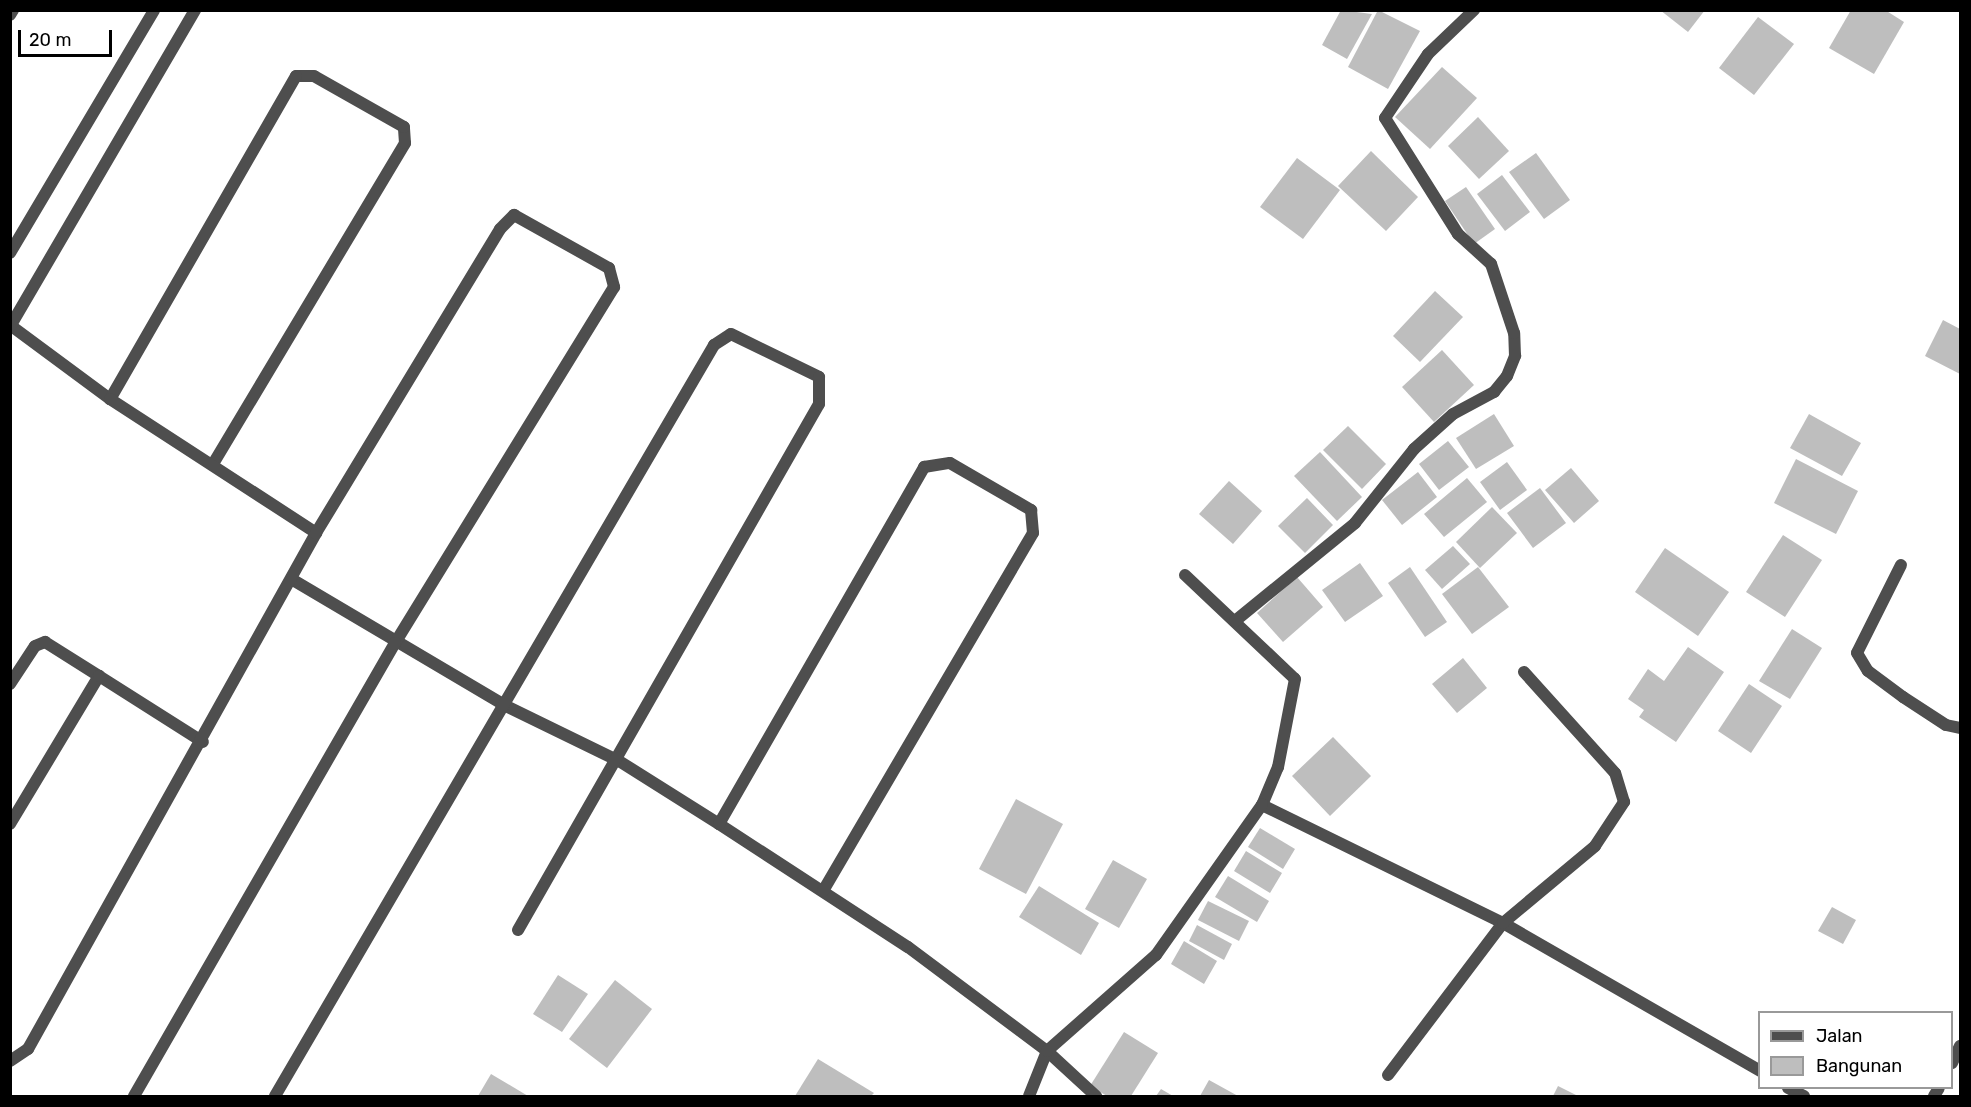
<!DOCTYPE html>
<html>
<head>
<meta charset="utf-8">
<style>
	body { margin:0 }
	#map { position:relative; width:1971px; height:1107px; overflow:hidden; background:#fff; font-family:Rubik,sans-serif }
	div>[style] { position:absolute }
	.building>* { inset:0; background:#bebebe }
	.minor>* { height:12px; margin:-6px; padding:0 6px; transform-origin:6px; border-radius:6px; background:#4e4e4e }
	.tertiary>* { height:12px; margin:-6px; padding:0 6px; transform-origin:6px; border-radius:6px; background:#4e4e4e }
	span { translate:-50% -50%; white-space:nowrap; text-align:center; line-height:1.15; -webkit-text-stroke:4.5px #fff; paint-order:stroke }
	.frame { position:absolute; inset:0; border:12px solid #000; pointer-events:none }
	.legend { position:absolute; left:1758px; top:1011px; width:195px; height:78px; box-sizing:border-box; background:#fff; border:2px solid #999; margin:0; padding:8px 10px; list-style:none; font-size:18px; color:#000 }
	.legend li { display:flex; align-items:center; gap:12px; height:30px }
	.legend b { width:30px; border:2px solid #999 }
	.scale { position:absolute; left:18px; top:30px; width:94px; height:27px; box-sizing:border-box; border:3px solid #000; border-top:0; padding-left:8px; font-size:18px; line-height:21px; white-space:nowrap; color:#000; -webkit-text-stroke:4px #fff; paint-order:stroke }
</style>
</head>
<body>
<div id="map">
	<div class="building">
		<div style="clip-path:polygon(1341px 10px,1372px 14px,1347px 59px,1322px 45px)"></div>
		<div style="clip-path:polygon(1378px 10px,1420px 31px,1388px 89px,1348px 67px)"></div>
		<div style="clip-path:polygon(1660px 10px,1705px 10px,1688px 32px)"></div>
		<div style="clip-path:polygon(1851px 10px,1885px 10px,1904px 22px,1874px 74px,1829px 48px)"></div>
		<div style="clip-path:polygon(1758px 17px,1794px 44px,1754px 95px,1719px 68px)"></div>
		<div style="clip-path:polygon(1442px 67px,1477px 98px,1430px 149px,1395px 117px)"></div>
		<div style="clip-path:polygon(1478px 117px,1509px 151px,1479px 179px,1448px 146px)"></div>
		<div style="clip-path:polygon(1371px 151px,1418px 197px,1386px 231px,1338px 186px)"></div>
		<div style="clip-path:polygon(1536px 153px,1570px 200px,1544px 219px,1509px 172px)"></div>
		<div style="clip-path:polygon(1297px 158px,1340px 190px,1303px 239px,1260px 207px)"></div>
		<div style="clip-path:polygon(1502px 175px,1530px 212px,1505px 231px,1477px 194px)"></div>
		<div style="clip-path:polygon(1466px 187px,1495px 229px,1474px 244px,1445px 201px)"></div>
		<div style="clip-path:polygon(1435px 291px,1463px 317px,1420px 362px,1393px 336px)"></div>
		<div style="clip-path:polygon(1943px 320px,1960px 329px,1960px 374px,1925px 356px)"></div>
		<div style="clip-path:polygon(1442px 350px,1474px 385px,1434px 422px,1402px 387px)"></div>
		<div style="clip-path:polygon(1494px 414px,1514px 446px,1476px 469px,1456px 438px)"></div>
		<div style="clip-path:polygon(1809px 414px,1861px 443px,1842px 476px,1790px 448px)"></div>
		<div style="clip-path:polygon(1348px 426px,1386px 464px,1362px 489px,1323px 450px)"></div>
		<div style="clip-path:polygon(1448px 441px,1469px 467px,1439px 490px,1419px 464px)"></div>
		<div style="clip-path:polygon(1320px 452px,1362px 497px,1337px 521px,1294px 476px)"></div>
		<div style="clip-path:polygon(1796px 459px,1858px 491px,1836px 534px,1774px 503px)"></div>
		<div style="clip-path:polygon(1507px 462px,1527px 490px,1500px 510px,1480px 482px)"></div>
		<div style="clip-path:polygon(1571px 468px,1599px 501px,1574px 523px,1545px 490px)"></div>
		<div style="clip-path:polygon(1418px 472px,1437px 497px,1402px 525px,1382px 500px)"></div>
		<div style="clip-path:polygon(1467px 478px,1487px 502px,1444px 537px,1424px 514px)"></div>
		<div style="clip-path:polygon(1229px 481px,1262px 511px,1233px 544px,1199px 514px)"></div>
		<div style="clip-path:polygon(1540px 488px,1566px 523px,1533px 548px,1507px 513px)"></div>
		<div style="clip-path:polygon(1307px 498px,1333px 525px,1305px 553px,1278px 526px)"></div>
		<div style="clip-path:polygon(1492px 507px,1517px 533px,1480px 568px,1456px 542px)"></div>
		<div style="clip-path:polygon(1783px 535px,1822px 560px,1785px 617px,1746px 592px)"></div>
		<div style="clip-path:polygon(1453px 546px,1470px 564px,1442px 589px,1425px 570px)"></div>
		<div style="clip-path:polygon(1665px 548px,1729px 592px,1698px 636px,1635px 592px)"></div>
		<div style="clip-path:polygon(1360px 563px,1383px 596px,1345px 622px,1322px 590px)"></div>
		<div style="clip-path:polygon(1410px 567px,1447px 622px,1425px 637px,1388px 583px)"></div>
		<div style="clip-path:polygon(1478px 567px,1509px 607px,1472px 634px,1442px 594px)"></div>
		<div style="clip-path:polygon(1297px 577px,1323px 607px,1283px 642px,1257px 613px)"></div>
		<div style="clip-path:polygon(1792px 629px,1822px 648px,1790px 699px,1759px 681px)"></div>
		<div style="clip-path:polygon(1688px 647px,1724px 672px,1676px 742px,1639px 717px,1644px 710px,1628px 699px,1648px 669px,1664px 681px)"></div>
		<div style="clip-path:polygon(1463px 658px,1487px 688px,1457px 713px,1432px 684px)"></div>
		<div style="clip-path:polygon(1749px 684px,1782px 706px,1751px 753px,1718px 731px)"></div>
		<div style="clip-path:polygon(1333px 737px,1371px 776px,1330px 816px,1292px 776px)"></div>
		<div style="clip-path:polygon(1016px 799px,1063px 824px,1026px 894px,979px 869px)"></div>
		<div style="clip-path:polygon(1260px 828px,1295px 849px,1283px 869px,1248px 847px)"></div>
		<div style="clip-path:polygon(1246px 851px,1282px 873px,1270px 893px,1234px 871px)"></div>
		<div style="clip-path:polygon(1113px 860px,1147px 879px,1119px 928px,1085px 909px)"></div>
		<div style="clip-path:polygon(1228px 876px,1269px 901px,1257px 922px,1215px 897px)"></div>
		<div style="clip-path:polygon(1039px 886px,1099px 923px,1081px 955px,1019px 917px)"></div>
		<div style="clip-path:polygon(1208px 901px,1249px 921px,1239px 941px,1198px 920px)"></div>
		<div style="clip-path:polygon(1832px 907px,1856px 920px,1843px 944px,1818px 931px)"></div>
		<div style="clip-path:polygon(1197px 925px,1232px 944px,1224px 960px,1189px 941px)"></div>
		<div style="clip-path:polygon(1184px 941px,1217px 961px,1204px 984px,1171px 964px)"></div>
		<div style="clip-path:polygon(558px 975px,588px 994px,562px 1032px,533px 1014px)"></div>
		<div style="clip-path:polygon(615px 980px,652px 1009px,607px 1068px,569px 1039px)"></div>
		<div style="clip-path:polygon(1124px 1032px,1158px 1053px,1131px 1096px,1107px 1096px,1090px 1086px)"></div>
		<div style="clip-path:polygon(818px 1059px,874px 1093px,871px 1096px,795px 1096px)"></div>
		<div style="clip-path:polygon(491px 1074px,528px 1096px,478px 1096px)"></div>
		<div style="clip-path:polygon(1209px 1080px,1238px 1096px,1200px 1096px)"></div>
		<div style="clip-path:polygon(1558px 1086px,1578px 1096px,1553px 1096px)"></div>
		<div style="clip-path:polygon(1161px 1089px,1173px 1096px,1156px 1096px)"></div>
	</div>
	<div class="minor">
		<div style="left:10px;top:15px;width:6px;rotate:-59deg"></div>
		<div style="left:10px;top:253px;width:282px;rotate:-59.3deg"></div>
		<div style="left:10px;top:325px;width:124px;rotate:36.5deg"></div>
		<div style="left:11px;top:325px;width:365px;rotate:-59.7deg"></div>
		<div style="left:213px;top:464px;width:374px;rotate:-59.1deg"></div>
		<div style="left:405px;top:143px;width:16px;rotate:-94deg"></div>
		<div style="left:404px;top:127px;width:103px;rotate:-150.5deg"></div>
		<div style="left:314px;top:76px;width:18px;rotate:180deg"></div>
		<div style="left:296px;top:76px;width:373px;rotate:119.9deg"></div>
		<div style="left:110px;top:399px;width:246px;rotate:33deg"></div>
		<div style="left:1901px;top:565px;width:98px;rotate:116.6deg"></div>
		<div style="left:1857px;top:653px;width:21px;rotate:59deg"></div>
		<div style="left:1868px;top:671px;width:44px;rotate:36.6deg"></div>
		<div style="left:1903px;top:697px;width:51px;rotate:33.1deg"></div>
		<div style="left:1946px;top:725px;width:14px;rotate:12deg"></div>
		<div style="left:1185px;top:575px;width:151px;rotate:43.4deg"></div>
		<div style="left:1295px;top:679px;width:90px;rotate:100.9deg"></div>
		<div style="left:1278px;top:767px;width:41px;rotate:112.8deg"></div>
		<div style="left:1262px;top:805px;width:268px;rotate:26.1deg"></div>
		<div style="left:1503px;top:923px;width:297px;rotate:29.9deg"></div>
		<div style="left:293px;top:580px;width:247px;rotate:30.6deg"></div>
		<div style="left:506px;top:706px;width:126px;rotate:26deg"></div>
		<div style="left:619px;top:761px;width:118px;rotate:32.2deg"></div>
		<div style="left:719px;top:824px;width:225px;rotate:33.1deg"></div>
		<div style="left:908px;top:947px;width:174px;rotate:36.8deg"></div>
		<div style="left:1047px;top:1051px;width:67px;rotate:42.6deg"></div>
		<div style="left:1235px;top:621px;width:155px;rotate:-39.2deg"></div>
		<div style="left:1355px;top:523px;width:95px;rotate:-51.4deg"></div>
		<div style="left:1414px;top:449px;width:52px;rotate:-41.9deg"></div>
		<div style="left:1453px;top:414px;width:47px;rotate:-28.2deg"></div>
		<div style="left:1494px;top:392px;width:21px;rotate:-51deg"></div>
		<div style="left:1507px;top:376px;width:22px;rotate:-68deg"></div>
		<div style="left:1515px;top:356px;width:23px;rotate:-92deg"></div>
		<div style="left:1514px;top:333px;width:73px;rotate:-108.4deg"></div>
		<div style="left:1491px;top:264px;width:45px;rotate:-137.7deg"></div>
		<div style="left:1458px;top:234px;width:137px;rotate:-122.2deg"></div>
		<div style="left:1385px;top:118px;width:77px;rotate:-56.1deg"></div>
		<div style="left:1428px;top:54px;width:64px;rotate:-43.7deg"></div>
		<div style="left:10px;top:684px;width:45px;rotate:-56.7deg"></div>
		<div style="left:35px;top:646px;width:11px;rotate:-22deg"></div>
		<div style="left:45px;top:642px;width:64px;rotate:32.2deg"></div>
		<div style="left:10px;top:824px;width:173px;rotate:-59deg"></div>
		<div style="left:99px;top:676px;width:123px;rotate:32.4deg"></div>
		<div style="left:719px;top:824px;width:412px;rotate:-60.1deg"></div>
		<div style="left:924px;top:467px;width:26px;rotate:-9deg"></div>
		<div style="left:950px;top:463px;width:94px;rotate:30.1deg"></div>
		<div style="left:1031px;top:510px;width:23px;rotate:85deg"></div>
		<div style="left:1033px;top:533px;width:415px;rotate:120.4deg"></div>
		<div style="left:10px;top:1061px;width:22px;rotate:-34deg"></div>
		<div style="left:28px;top:1049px;width:591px;rotate:-60.83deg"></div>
		<div style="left:316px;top:533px;width:355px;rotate:-58.8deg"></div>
		<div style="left:500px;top:229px;width:20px;rotate:-45deg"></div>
		<div style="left:514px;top:215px;width:109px;rotate:29.2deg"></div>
		<div style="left:609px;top:268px;width:20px;rotate:75deg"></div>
		<div style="left:614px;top:287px;width:418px;rotate:121.6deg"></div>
		<div style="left:395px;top:643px;width:523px;rotate:119.95deg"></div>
		<div style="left:1388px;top:1075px;width:191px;rotate:-52.9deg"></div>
		<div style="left:1503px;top:923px;width:120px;rotate:-39.9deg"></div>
		<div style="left:1595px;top:846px;width:53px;rotate:-56.6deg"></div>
		<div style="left:1624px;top:802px;width:30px;rotate:-107deg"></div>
		<div style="left:1615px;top:773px;width:136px;rotate:-132deg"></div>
		<div style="left:1788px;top:1088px;width:18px;rotate:27deg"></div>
		<div style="left:275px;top:1096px;width:870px;rotate:-59.69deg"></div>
		<div style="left:714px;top:345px;width:20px;rotate:-33deg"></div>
		<div style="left:731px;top:334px;width:98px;rotate:26deg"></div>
		<div style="left:819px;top:377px;width:27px;rotate:90deg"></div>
		<div style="left:819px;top:404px;width:606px;rotate:119.78deg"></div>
		<div style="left:1029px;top:1096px;width:48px;rotate:-68.2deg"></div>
		<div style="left:1047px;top:1051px;width:145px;rotate:-41.4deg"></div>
		<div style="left:1156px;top:955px;width:184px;rotate:-54.8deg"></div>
	</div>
	<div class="tertiary">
		<div style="left:1952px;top:1063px;width:19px;rotate:-65deg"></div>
		<div style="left:1934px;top:1096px;width:9px;rotate:-58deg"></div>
	</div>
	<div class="frame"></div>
	<ul class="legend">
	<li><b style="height:8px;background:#4e4e4e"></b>Jalan</li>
	<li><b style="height:16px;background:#bebebe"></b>Bangunan</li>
	</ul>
	<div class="scale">20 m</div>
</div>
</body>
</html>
